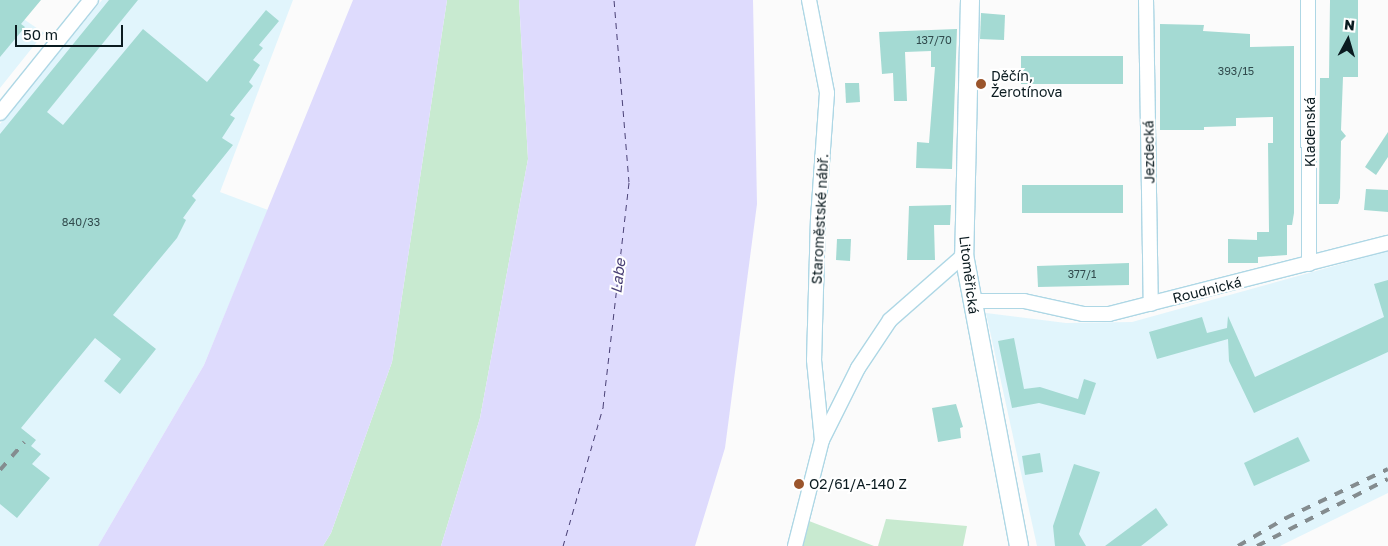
<!DOCTYPE html>
<html>
<head>
<meta charset="utf-8">
<style>
	body { margin:0 }
	#map { position:relative; width:1388px; height:546px; overflow:hidden; background:#fbfbfb; font-family:"Golos Text",sans-serif }
	div>[style] { position:absolute }
	.built>* { inset:0; background:#e1f5fc }
	.green>* { inset:0; background:#c8ead0 }
	.water>* { inset:0; background:#dedbfd }
	.ferry>* { height:1px; margin-top:-0.5px; transform-origin:0; background:repeating-linear-gradient(90deg,#4a4176 0 6px,transparent 0 11px) }
	.building>* { inset:0; background:#a4dad3 }
	.roads { filter:drop-shadow(1px 0 #aed7e5) drop-shadow(-1px 0 #aed7e5) drop-shadow(0 1px #aed7e5) drop-shadow(0 -1px #aed7e5) }
	.minor>* { height:14px; margin:-7px; padding:0 7px; transform-origin:7px; border-radius:7px; background:#fff }
	.major>* { height:18px; margin:-9px; padding:0 9px; transform-origin:9px; border-radius:9px; background:#fff }
	.rail>* { height:4px; margin-top:-2px; transform-origin:0; background:repeating-linear-gradient(90deg,#848c8f 0 9px,transparent 0 18px) }
	.dots>* { width:14px; height:14px; translate:-50% -50%; box-sizing:border-box; border:2px solid #fff; border-radius:50% }
	span { translate:-50% -50%; white-space:nowrap; text-align:center; line-height:1.15; -webkit-text-stroke:4px #fff; paint-order:stroke }
	.number-label { font-size:11px; color:#314b4d }
	.number-label span { -webkit-text-stroke-width:0 }
	.poi-label { font-size:14px; color:#0b1b20 }
	.left { translate:0 -50%; text-align:left }
	.street-label { font-size:14px; color:#0b1b20 }
	.water-label { font-size:15px; color:#4a4176; font-style:italic }
	.north { position:absolute; left:1323px; top:15px; width:50px; height:50px; -webkit-text-stroke:4px #fff; paint-order:stroke; rotate:6deg; font-size:14px; font-weight:700; line-height:20px; text-align:center; color:#0b1b20 }
	.north::after { content:''; display:block; margin:auto; width:18px; height:22px; background:#0b1b20; clip-path:polygon(50% 0,100% 100%,50% 72%,0 100%) }
	.scale { position:absolute; left:15px; top:25px; width:108px; height:22px; box-sizing:border-box; border:2px solid #0b1b20; border-top:0; padding-left:6px; font-size:15px; line-height:18px; white-space:nowrap; color:#0b1b20; -webkit-text-stroke:4px #fff; paint-order:stroke }
</style>
</head>
<body>
<div id="map">
	<div class="built">
		<div style="clip-path:polygon(102px 0,293px 0,220px 192px,268px 210px,204px 365px,98px 546px,0 546px,0 124px)"></div>
		<div style="clip-path:polygon(0 3px,44px 33px,0 88px)"></div>
		<div style="clip-path:polygon(1388px 251px,1388px 493px,1280px 546px,1037px 546px,986px 313px,1066px 323px,1132px 322px)"></div>
	</div>
	<div class="green">
		<div style="clip-path:polygon(447px 0,519px 0,528px 159px,480px 418px,441px 546px,323px 546px,331px 533px,392px 362px)"></div>
		<div style="clip-path:polygon(886px 519px,967px 526px,963px 546px,878px 546px)"></div>
		<div style="clip-path:polygon(809px 521px,874px 546px,801px 546px)"></div>
	</div>
	<div class="water">
		<div style="clip-path:polygon(353px 0,447px 0,392px 362px,331px 533px,323px 546px,98px 546px,204px 365px)"></div>
		<div style="clip-path:polygon(519px 0,753px 0,757px 204px,725px 448px,695px 546px,441px 546px,480px 418px,528px 159px)"></div>
	</div>
	<div class="ferry">
		<div style="left:563px;top:546px;width:145px;rotate:-73.9deg"></div>
		<div style="left:603px;top:407px;width:226px;rotate:-83.4deg"></div>
		<div style="left:629px;top:182px;width:183px;rotate:-94.7deg"></div>
	</div>
	<div class="building">
		<div style="clip-path:polygon(0 0,41px 0,21px 24px,25px 27px,0 57px)"></div>
		<div style="clip-path:polygon(109px 0,138px 0,47px 112px,63px 125px,143px 29px,207px 82px,266px 10px,279px 21px,259px 45px,263px 48px,253px 60px,260px 65px,249px 82px,253px 86px,230px 115px,235px 118px,222px 138px,233px 145px,192px 196px,196px 200px,183px 218px,186px 220px,177px 238px,113px 315px,156px 349px,120px 394px,104px 381px,121px 359px,95px 338px,21px 428px,36px 440px,31px 446px,41px 454px,32px 464px,50px 478px,17px 518px,0 504px,0 134px)"></div>
		<div style="clip-path:polygon(1330px 0,1358px 0,1358px 77px,1343px 77px,1341px 130px,1346px 136px,1341px 141px,1340px 198px,1338px 204px,1319px 204px,1320px 78px,1329px 78px)"></div>
		<div style="clip-path:polygon(981px 13px,1005px 15px,1004px 40px,980px 39px)"></div>
		<div style="clip-path:polygon(1160px 24px,1204px 25px,1203px 31px,1250px 34px,1250px 47px,1294px 46px,1294px 213px,1292px 225px,1287px 225px,1287px 255px,1258px 257px,1258px 263px,1228px 263px,1228px 239px,1257px 240px,1257px 232px,1269px 232px,1268px 143px,1273px 143px,1273px 117px,1236px 118px,1236px 126px,1204px 127px,1204px 130px,1160px 130px)"></div>
		<div style="clip-path:polygon(957px 29px,952px 169px,916px 168px,917px 142px,929px 143px,935px 67px,931px 67px,931px 51px,905px 52px,907px 101px,894px 101px,893px 73px,882px 74px,879px 32px)"></div>
		<div style="clip-path:polygon(1021px 56px,1123px 56px,1123px 84px,1021px 84px)"></div>
		<div style="clip-path:polygon(845px 83px,859px 83px,860px 102px,846px 103px)"></div>
		<div style="clip-path:polygon(1388px 132px,1388px 157px,1376px 175px,1365px 167px)"></div>
		<div style="clip-path:polygon(1022px 185px,1123px 185px,1123px 213px,1022px 213px)"></div>
		<div style="clip-path:polygon(1366px 189px,1388px 190px,1388px 212px,1364px 210px)"></div>
		<div style="clip-path:polygon(951px 205px,950px 225px,934px 225px,935px 260px,907px 260px,909px 206px)"></div>
		<div style="clip-path:polygon(837px 239px,851px 239px,850px 261px,836px 260px)"></div>
		<div style="clip-path:polygon(1129px 263px,1129px 285px,1038px 287px,1037px 266px)"></div>
		<div style="clip-path:polygon(1388px 280px,1388px 352px,1254px 413px,1229px 361px,1228px 339px,1157px 359px,1149px 332px,1202px 317px,1207px 333px,1227px 328px,1228px 316px,1255px 377px,1384px 317px,1374px 284px)"></div>
		<div style="clip-path:polygon(1014px 338px,1024px 389px,1040px 387px,1078px 399px,1084px 379px,1096px 383px,1085px 415px,1039px 403px,1012px 408px,998px 341px)"></div>
		<div style="clip-path:polygon(956px 404px,963px 427px,960px 428px,961px 438px,938px 442px,932px 408px)"></div>
		<div style="clip-path:polygon(1298px 437px,1310px 461px,1254px 486px,1244px 463px)"></div>
		<div style="clip-path:polygon(1040px 453px,1043px 472px,1025px 475px,1022px 456px)"></div>
		<div style="clip-path:polygon(1074px 464px,1100px 472px,1079px 534px,1086px 546px,1055px 546px,1053px 526px)"></div>
		<div style="clip-path:polygon(1156px 508px,1168px 525px,1141px 546px,1105px 546px)"></div>
	</div>
	<div class="roads">
		<div class="minor">
			<div style="left:809px;top:0;width:95px;rotate:79deg"></div>
			<div style="left:827px;top:93px;width:125px;rotate:94.1deg"></div>
			<div style="left:818px;top:218px;width:142px;rotate:91.6deg"></div>
			<div style="left:814px;top:360px;width:80px;rotate:84.3deg"></div>
			<div style="left:1146px;top:0;width:304px;rotate:89.1deg"></div>
			<div style="left:1308px;top:0;width:264px;rotate:89.8deg"></div>
			<div style="left:0;top:113px;width:145px;rotate:-51.2deg"></div>
			<div style="left:972px;top:301px;width:52px"></div>
			<div style="left:1024px;top:301px;width:60px;rotate:12.4deg"></div>
			<div style="left:1083px;top:314px;width:26px"></div>
			<div style="left:1109px;top:314px;width:288px;rotate:-14.3deg"></div>
			<div style="left:795px;top:546px;width:109px;rotate:-75.7deg"></div>
			<div style="left:822px;top:440px;width:80px;rotate:-63.4deg"></div>
			<div style="left:858px;top:368px;width:58px;rotate:-56.3deg"></div>
			<div style="left:890px;top:320px;width:98px;rotate:-41.3deg"></div>
		</div>
		<div class="major">
			<div style="left:970px;top:0;width:255px;rotate:91.3deg"></div>
			<div style="left:964px;top:255px;width:296px;rotate:79.3deg"></div>
		</div>
	</div>
	<div class="rail">
		<div style="left:0;top:470px;width:37px;rotate:-49deg"></div>
		<div style="left:1238px;top:546px;width:56px;rotate:-30.3deg"></div>
		<div style="left:1286px;top:518px;width:113px;rotate:-25.7deg"></div>
		<div style="left:1257px;top:546px;width:147px;rotate:-27.1deg"></div>
	</div>
	<div class="dots">
		<div style="left:981px;top:84px;background:#9b552c"></div>
		<div style="left:799px;top:484px;background:#9b552c"></div>
	</div>
	<div class="number-label">
		<span style="left:934px;top:40px">137/70</span>
		<span style="left:1236px;top:71px">393/15</span>
		<span style="left:81px;top:222px">840/33</span>
		<span style="left:1082px;top:274px">377/1</span>
	</div>
	<div class="poi-label">
		<span class="left" style="left:991px;top:84px">Děčín,<br>Žerotínova</span>
		<span class="left" style="left:809px;top:484px">O2/61/A-140 Z</span>
	</div>
	<div class="street-label">
		<span style="left:1310px;top:132px;rotate:-90deg">Kladenská</span>
		<span style="left:1149px;top:152px;rotate:-91deg">Jezdecká</span>
		<span style="left:820px;top:219px;rotate:-87deg">Staroměstské nábř.</span>
		<span style="left:969px;top:275px;rotate:83deg">Litoměřická</span>
		<span style="left:1207px;top:290px;rotate:-14deg">Roudnická</span>
	</div>
	<div class="water-label">
		<span style="left:618px;top:276px;rotate:-83deg">Labe</span>
	</div>
	<div class="north">N</div>
	<div class="scale">50 m</div>
</div>
</body>
</html>
